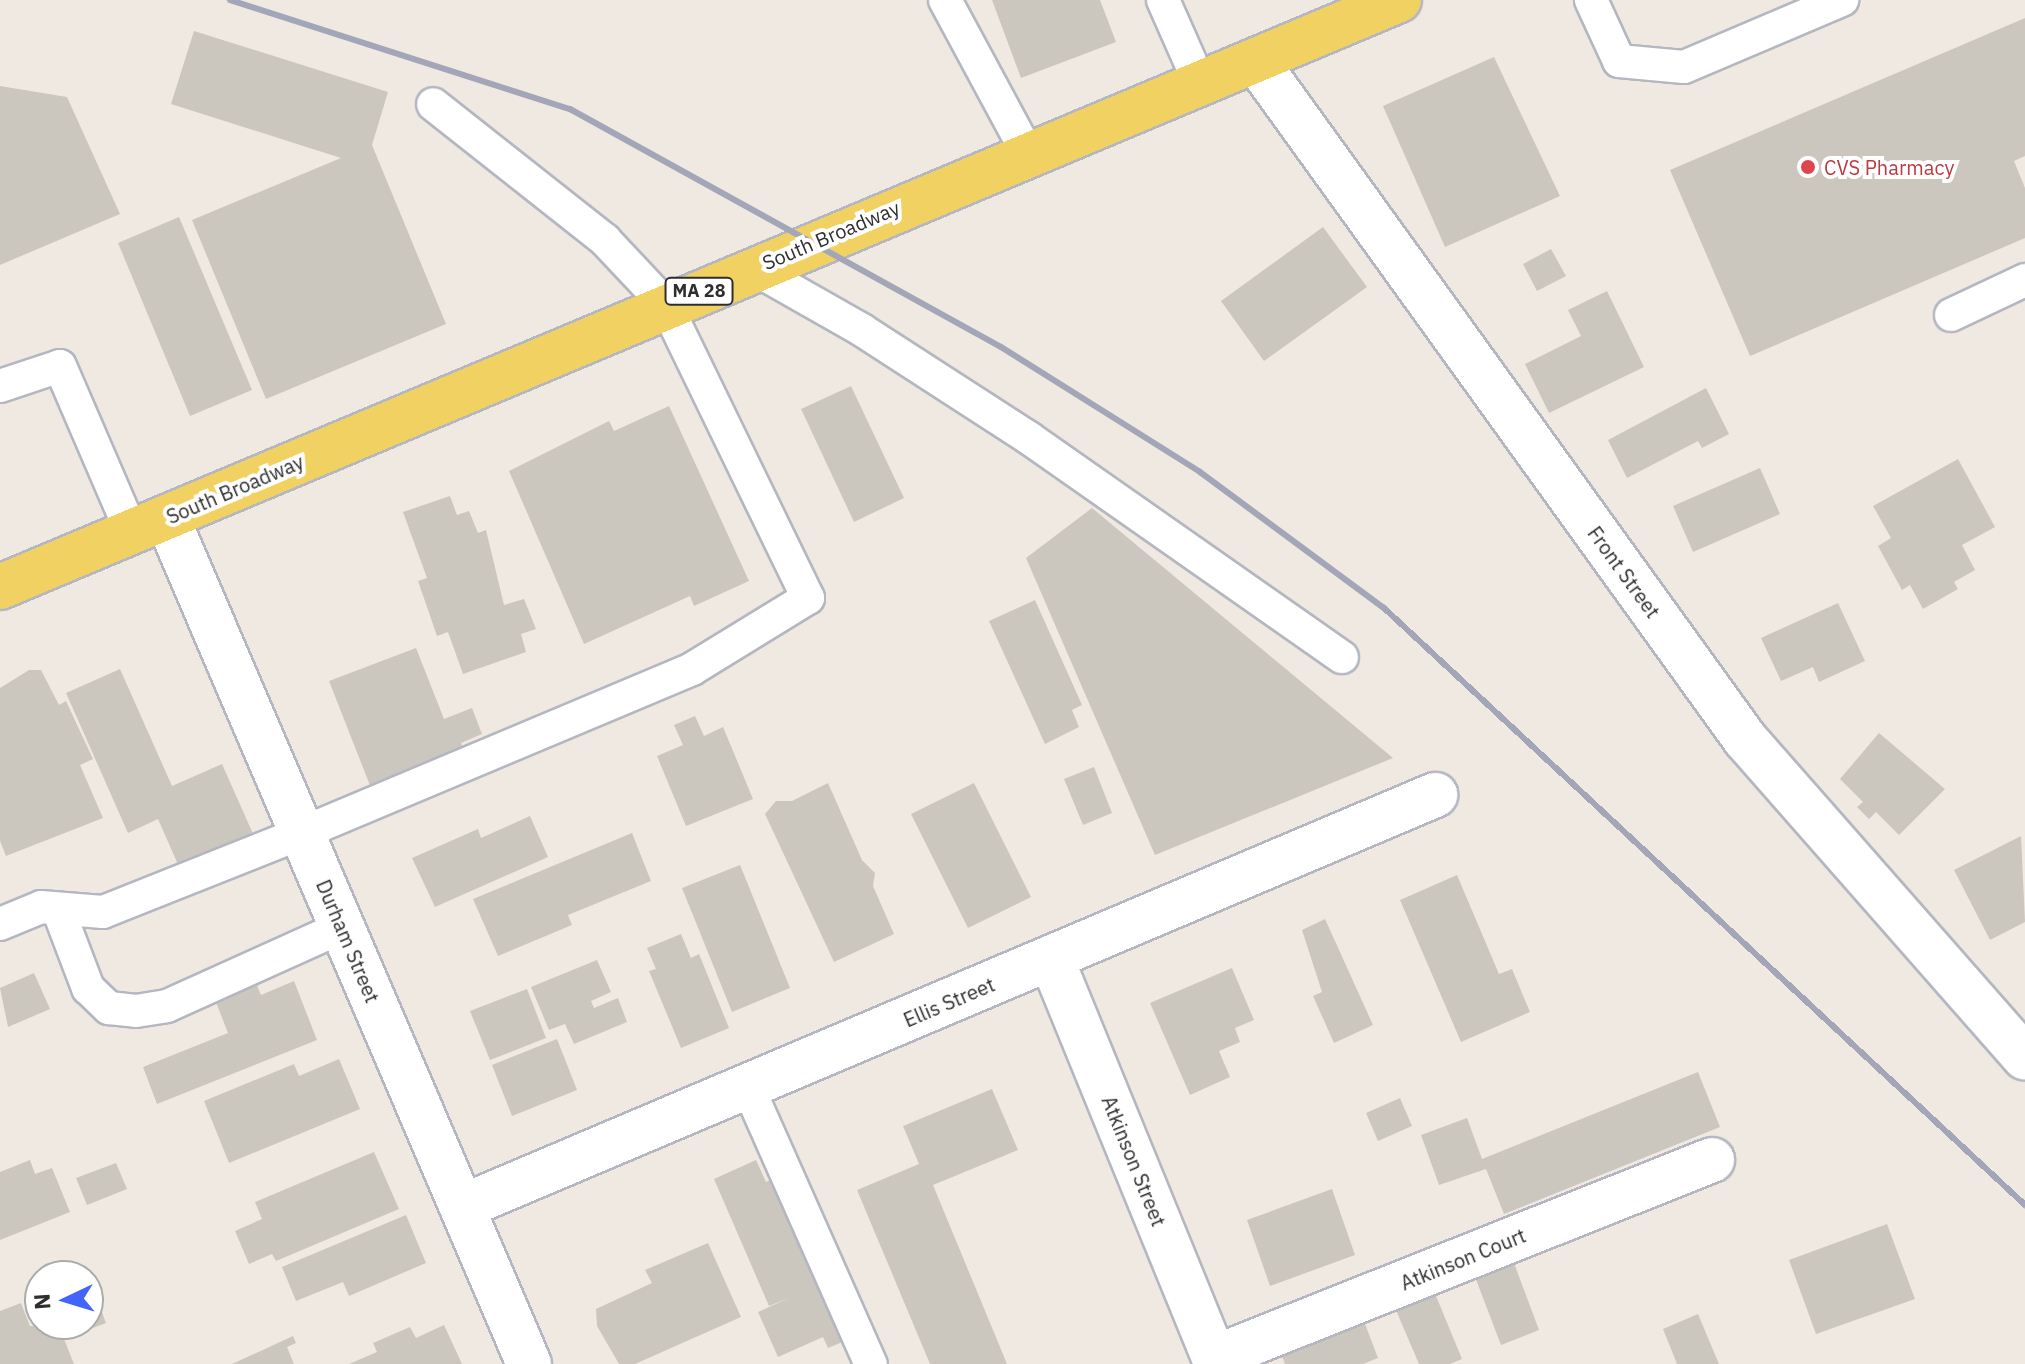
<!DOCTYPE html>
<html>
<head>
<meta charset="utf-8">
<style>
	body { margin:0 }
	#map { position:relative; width:2025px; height:1364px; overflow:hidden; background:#efe9e1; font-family:"IBM Plex Sans",sans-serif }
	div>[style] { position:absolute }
	.building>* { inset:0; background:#cbc7bf }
	.roads { filter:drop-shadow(2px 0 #b4b7c1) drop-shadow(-2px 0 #b4b7c1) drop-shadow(0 2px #b4b7c1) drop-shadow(0 -2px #b4b7c1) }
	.service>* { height:32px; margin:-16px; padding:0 16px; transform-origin:16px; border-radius:16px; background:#fff }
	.minor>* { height:44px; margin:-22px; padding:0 22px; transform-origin:22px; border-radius:22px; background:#fff }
	.primary>* { height:44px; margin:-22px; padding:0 22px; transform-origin:22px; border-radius:22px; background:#f2d163 }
	.rail>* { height:6px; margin:-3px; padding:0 3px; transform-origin:3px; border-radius:3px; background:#a3a6b8 }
	.dots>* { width:22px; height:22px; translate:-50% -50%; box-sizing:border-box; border:4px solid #fff; border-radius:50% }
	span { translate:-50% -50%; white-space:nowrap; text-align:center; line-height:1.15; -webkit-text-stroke:8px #fff; paint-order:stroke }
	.shield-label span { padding:2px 6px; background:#fff; border:2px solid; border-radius:6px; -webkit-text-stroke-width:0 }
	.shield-label { font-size:18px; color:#2e2e2e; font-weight:700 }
	.health-label { font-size:20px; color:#be3a42 }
	.left { translate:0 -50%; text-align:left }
	.street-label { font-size:20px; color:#2e2e2e }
	.north { position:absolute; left:24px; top:1260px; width:80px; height:80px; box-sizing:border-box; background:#fff; border:2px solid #ababab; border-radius:50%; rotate:266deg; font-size:22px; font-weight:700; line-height:32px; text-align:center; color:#2e2e2e }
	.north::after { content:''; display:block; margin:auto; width:28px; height:36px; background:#4264fb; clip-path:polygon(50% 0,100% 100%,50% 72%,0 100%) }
</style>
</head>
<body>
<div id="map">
	<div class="building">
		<div style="clip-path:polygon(992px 0,1100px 0,1116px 42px,1021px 78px)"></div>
		<div style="clip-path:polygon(2025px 18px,2025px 156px,2014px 161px,2025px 188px,2025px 238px,1750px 356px,1670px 170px)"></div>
		<div style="clip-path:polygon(194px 31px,388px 92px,372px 145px,446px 324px,266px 399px,192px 220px,341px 158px,171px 104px)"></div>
		<div style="clip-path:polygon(1494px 57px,1560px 196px,1445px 247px,1383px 106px)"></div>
		<div style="clip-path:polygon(0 86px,67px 97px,120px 214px,0 265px)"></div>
		<div style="clip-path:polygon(179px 217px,252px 390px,190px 416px,118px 243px)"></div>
		<div style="clip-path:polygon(1323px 227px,1367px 287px,1264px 361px,1221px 301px)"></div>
		<div style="clip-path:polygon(1551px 249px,1566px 276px,1537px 291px,1523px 264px)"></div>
		<div style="clip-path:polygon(1607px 291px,1644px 367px,1549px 413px,1525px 364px,1581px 336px,1568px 310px)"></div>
		<div style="clip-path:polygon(851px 386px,904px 498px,854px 522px,801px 409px)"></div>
		<div style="clip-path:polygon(1706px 388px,1729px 434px,1702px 448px,1698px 441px,1627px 478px,1608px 440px)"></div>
		<div style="clip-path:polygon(669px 406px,749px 581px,694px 606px,690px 596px,584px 644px,509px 471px,609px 421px,614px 431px)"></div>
		<div style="clip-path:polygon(1958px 459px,1995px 527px,1962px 545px,1975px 570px,1954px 582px,1958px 589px,1923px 609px,1910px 585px,1902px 590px,1878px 546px,1891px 538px,1873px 506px)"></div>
		<div style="clip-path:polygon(1760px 468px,1780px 514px,1693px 552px,1673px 506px)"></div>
		<div style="clip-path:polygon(450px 496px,457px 515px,469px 511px,478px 533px,486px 530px,504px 605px,524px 599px,536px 629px,521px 634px,526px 652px,463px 674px,448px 632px,437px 636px,418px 581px,427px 578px,403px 512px)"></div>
		<div style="clip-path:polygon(1092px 508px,1393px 758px,1155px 855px,1026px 558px)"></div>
		<div style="clip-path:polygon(1035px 600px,1082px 705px,1072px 710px,1079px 727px,1045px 744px,989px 621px)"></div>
		<div style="clip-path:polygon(1838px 603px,1865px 661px,1819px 682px,1813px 667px,1781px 681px,1761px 638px)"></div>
		<div style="clip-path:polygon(416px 648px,444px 719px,472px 708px,482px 734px,461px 743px,464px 751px,371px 788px,329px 681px)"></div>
		<div style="clip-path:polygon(120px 669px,172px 786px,222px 764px,254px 836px,180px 869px,158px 819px,128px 833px,66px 693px)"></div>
		<div style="clip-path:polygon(29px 670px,41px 670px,59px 705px,66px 701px,93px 759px,80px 765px,103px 818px,6px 856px,0 841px,0 688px)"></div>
		<div style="clip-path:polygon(695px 716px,704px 736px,723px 727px,753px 799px,686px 826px,657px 756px,683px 745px,674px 725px)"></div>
		<div style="clip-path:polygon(1879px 733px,1945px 789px,1899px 835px,1876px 812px,1869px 819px,1857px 807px,1863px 802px,1840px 779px)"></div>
		<div style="clip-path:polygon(1094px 767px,1112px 813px,1083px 825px,1064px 779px)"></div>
		<div style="clip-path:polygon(828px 783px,862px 860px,875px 873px,873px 886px,894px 934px,834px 962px,765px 814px,776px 801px,792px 801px)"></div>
		<div style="clip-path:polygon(974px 783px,1031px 897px,968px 928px,911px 814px)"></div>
		<div style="clip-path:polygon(530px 816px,548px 857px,435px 907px,412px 858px,478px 829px,481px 838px)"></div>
		<div style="clip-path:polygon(632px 833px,651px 881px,568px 915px,572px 925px,498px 956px,473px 899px)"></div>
		<div style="clip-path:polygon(2021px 836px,2025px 922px,1990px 940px,1954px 870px)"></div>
		<div style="clip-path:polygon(740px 865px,790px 988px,732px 1012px,682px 888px)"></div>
		<div style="clip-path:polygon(1457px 875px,1499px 974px,1512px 969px,1530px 1012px,1461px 1042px,1400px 900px)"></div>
		<div style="clip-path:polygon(1325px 919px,1373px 1025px,1334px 1043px,1313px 996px,1322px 992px,1302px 930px)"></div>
		<div style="clip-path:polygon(681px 934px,691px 958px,699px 954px,729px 1028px,681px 1048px,649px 971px,656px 969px,647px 948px)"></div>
		<div style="clip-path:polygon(597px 960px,611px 992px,591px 1001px,594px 1008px,618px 998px,627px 1022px,574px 1044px,565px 1024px,549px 1030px,531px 987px)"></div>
		<div style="clip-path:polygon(1232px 968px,1254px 1020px,1235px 1028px,1240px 1042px,1219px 1051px,1230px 1077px,1190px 1095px,1150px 1003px)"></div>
		<div style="clip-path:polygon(34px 973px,50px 1009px,8px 1027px,0 988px)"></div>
		<div style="clip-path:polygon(253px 976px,261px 995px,294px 981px,317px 1040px,157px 1104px,143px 1067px,228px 1033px,212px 992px)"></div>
		<div style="clip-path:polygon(527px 989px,546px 1038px,490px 1060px,470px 1011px)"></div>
		<div style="clip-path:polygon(557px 1039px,577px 1090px,512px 1116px,492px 1065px)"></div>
		<div style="clip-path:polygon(339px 1059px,360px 1109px,229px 1163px,204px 1101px,294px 1064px,299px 1076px)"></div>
		<div style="clip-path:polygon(1698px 1072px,1720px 1127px,1504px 1214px,1486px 1169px,1439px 1185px,1421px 1135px,1467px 1118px,1482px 1159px)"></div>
		<div style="clip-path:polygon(992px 1089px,1018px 1150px,933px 1185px,1007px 1364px,930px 1364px,857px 1190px,919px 1164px,903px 1126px)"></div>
		<div style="clip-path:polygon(1400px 1098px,1412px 1126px,1378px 1141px,1366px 1113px)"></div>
		<div style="clip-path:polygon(374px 1152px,399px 1209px,276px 1261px,272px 1254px,249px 1264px,235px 1231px,262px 1219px,255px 1202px)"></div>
		<div style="clip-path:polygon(30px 1160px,35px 1174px,52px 1168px,70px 1212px,0 1240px,0 1172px)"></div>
		<div style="clip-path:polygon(756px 1160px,766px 1182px,775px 1178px,852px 1338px,828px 1348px,823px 1337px,778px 1357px,758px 1312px,789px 1298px,769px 1306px,714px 1179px)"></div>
		<div style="clip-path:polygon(116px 1163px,127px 1189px,87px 1205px,76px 1178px)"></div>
		<div style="clip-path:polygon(1332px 1189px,1355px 1255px,1270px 1286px,1247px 1220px)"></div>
		<div style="clip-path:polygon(406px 1215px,426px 1263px,349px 1296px,343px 1282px,296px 1301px,282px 1267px)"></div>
		<div style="clip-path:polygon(1887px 1224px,1915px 1299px,1816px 1334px,1789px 1260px)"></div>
		<div style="clip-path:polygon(708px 1243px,741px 1317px,635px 1364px,619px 1364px,597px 1326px,596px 1309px,652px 1283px,645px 1270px)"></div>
		<div style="clip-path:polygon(1514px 1263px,1539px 1330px,1501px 1345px,1475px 1277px)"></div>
		<div style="clip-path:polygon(91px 1283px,106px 1323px,64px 1339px,74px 1364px,0 1364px,0 1311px,21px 1303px,30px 1326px,88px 1324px)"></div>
		<div style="clip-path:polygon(1434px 1291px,1462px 1359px,1450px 1364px,1419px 1364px,1395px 1308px)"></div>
		<div style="clip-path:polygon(1359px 1308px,1378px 1358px,1363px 1364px,1285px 1364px,1276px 1341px)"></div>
		<div style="clip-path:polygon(1698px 1314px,1719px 1364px,1677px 1364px,1663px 1329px)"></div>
		<div style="clip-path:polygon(444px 1325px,462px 1364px,349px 1364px,377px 1352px,373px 1343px,410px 1327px,416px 1338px)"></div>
		<div style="clip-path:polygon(293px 1336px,296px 1343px,287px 1347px,294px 1364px,232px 1364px)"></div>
	</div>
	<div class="roads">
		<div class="service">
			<div style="left:945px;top:0;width:175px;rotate:61.7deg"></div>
			<div style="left:1163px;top:0;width:92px;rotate:66.2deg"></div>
			<div style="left:1591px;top:0;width:67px;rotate:65.3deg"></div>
			<div style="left:1619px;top:61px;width:65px;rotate:5.3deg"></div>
			<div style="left:1684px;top:67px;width:172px;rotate:-23deg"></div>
			<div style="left:753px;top:268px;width:125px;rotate:29.6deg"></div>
			<div style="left:862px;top:330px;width:199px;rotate:32.9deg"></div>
			<div style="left:1029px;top:438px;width:382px;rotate:35deg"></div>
			<div style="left:1951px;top:315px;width:82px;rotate:-25.3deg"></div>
			<div style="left:0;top:386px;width:63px;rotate:-18.4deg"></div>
			<div style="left:60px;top:366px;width:182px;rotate:66.7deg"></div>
			<div style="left:58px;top:909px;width:85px;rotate:69.2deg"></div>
			<div style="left:88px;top:988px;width:29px;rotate:44deg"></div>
			<div style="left:109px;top:1008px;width:27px;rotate:6deg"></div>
			<div style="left:136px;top:1011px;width:31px;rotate:-9deg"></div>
			<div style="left:167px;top:1006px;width:192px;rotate:-24.3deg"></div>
			<div style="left:0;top:924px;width:44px;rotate:-22.5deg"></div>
			<div style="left:41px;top:907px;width:62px;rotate:4.6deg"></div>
			<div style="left:103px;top:912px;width:214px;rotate:-21.7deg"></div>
			<div style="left:302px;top:833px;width:423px;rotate:-22.8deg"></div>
			<div style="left:692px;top:669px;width:136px;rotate:-31.5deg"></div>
			<div style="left:808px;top:598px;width:327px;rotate:-115.9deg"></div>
			<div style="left:665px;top:304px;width:88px;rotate:-133.2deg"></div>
			<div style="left:605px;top:240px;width:219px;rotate:-141.7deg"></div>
			<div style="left:748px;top:1087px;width:303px;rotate:66.1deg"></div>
		</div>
		<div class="minor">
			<div style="left:1256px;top:61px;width:836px;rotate:54.2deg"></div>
			<div style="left:1745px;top:739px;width:424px;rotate:48.7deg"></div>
			<div style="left:167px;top:518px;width:920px;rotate:66.83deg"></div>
			<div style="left:1051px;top:958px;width:439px;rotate:67.8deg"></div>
			<div style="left:462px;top:1207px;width:1057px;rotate:-22.95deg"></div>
			<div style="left:1214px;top:1358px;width:536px;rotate:-21.68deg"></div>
		</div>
		<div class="primary">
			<div style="left:0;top:587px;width:1517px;rotate:-22.76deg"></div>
		</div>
	</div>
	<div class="rail">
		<div style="left:230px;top:0;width:357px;rotate:17.8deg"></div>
		<div style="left:570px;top:109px;width:492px;rotate:28.9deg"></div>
		<div style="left:1001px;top:347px;width:235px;rotate:32.1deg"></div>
		<div style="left:1200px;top:472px;width:229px;rotate:36.5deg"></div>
		<div style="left:1384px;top:608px;width:876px;rotate:42.96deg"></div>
	</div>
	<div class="dots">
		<div style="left:1808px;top:167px;background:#e0444e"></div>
	</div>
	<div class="shield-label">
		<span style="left:699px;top:291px">MA 28</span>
	</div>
	<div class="health-label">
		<span class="left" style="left:1824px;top:167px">CVS Pharmacy</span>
	</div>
	<div class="street-label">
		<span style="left:831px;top:235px;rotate:-23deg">South Broadway</span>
		<span style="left:235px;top:489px;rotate:-23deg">South Broadway</span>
		<span style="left:1624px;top:572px;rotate:54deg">Front Street</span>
		<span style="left:348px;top:941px;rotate:67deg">Durham Street</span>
		<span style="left:949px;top:1002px;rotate:-23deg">Ellis Street</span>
		<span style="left:1134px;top:1161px;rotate:68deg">Atkinson Street</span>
		<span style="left:1463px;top:1259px;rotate:-22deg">Atkinson Court</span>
	</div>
	<div class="north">N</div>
</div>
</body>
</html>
